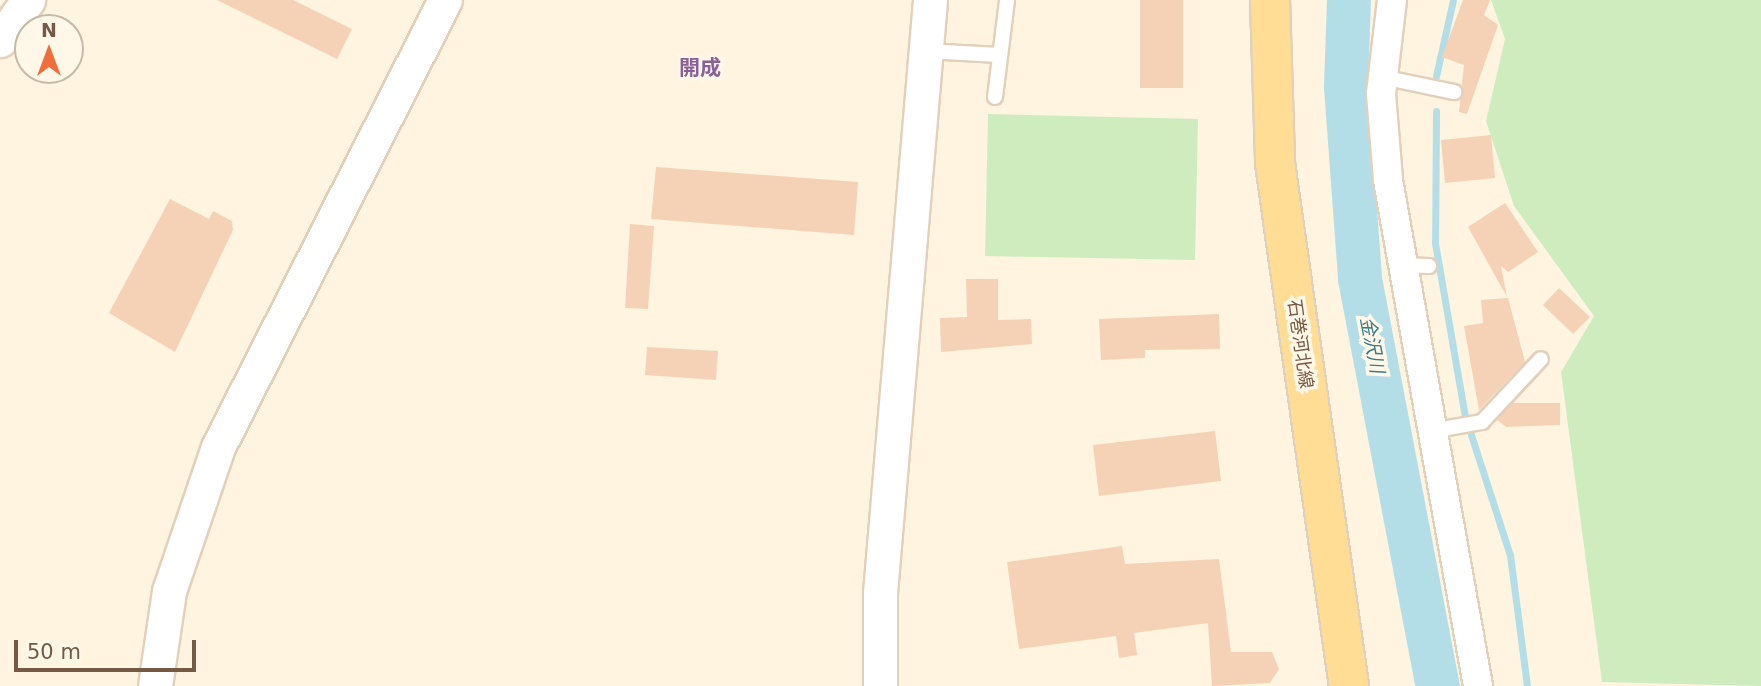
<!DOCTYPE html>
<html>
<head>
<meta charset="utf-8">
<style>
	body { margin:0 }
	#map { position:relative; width:1761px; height:686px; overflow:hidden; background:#fef4e0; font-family:"DejaVu Sans","Noto Sans JP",sans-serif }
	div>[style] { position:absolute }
	.green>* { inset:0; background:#ceecbd }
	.stream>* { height:7px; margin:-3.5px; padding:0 3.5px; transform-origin:3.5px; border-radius:3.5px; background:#b3dee8 }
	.river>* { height:44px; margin:-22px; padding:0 22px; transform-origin:22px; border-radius:22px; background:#b3dee8 }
	.building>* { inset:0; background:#f5d2b5 }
	.roads { filter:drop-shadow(2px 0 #e2d0bb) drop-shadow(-2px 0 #e2d0bb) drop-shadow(0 2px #e2d0bb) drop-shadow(0 -2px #e2d0bb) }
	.service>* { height:14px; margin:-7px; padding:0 7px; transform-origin:7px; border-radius:7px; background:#fff }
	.minor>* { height:28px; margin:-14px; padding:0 14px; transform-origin:14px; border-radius:14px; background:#fff }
	.tertiary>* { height:33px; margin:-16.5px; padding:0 16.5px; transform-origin:16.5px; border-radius:16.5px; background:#fff }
	.primary>* { height:38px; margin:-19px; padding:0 19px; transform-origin:19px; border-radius:19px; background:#ffdd95 }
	span { translate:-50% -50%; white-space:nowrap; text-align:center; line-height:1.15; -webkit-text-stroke:7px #fff7e7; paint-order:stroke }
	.street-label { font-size:18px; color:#765945 }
	.water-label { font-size:19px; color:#3d7a8b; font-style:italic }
	.quarter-label { font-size:21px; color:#8a609a; font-weight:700 }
	.north { position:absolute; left:14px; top:14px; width:70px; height:70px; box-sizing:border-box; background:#fff7e7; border:2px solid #c8b8a6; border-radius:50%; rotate:0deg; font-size:19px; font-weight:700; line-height:28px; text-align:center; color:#765945 }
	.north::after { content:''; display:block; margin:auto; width:24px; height:32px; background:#f16d3b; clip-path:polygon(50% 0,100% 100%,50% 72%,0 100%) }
	.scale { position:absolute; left:14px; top:640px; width:182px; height:32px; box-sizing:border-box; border:4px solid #765945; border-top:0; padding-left:9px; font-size:21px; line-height:24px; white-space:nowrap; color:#765945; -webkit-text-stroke:5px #fff7e7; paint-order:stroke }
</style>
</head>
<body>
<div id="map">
	<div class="green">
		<div style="clip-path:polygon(1491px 0,1761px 0,1761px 686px,1602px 682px,1561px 372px,1594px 316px,1514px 206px,1486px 121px,1505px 39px)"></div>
		<div style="clip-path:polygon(988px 114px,1198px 119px,1195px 260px,985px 256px)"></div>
	</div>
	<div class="stream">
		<div style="left:1436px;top:76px;width:78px;rotate:-77.4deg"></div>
		<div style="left:1436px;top:111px;width:132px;rotate:90.4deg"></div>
		<div style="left:1435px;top:243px;width:176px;rotate:80.2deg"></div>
		<div style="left:1465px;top:416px;width:146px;rotate:72.1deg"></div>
		<div style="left:1510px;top:555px;width:132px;rotate:82.6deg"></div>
	</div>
	<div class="river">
		<div style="left:1349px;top:0;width:87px;rotate:92deg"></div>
		<div style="left:1346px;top:87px;width:193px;rotate:85.8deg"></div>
		<div style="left:1360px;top:279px;width:414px;rotate:79.2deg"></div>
	</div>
	<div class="building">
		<div style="clip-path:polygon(217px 0,293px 0,352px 29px,337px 59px)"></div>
		<div style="clip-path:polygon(1140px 0,1183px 0,1183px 88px,1140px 88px)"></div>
		<div style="clip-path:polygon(1463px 0,1490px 0,1484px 15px,1498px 25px,1467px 114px,1459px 112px,1464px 65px,1442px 57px)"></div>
		<div style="clip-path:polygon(1491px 135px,1495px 178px,1445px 183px,1441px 140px)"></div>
		<div style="clip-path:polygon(656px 167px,858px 182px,854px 235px,651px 219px)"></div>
		<div style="clip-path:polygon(170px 199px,209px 219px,213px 211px,232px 221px,233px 230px,175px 352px,109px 313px)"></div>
		<div style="clip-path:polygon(1505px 203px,1538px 252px,1508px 272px,1501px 266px,1507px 297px,1468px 227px)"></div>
		<div style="clip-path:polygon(630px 224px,654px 226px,648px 309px,625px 308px)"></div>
		<div style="clip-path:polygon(966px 279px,998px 279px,998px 320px,1031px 319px,1032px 344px,941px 352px,940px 318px,967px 317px)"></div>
		<div style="clip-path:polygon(1559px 288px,1590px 317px,1573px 334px,1543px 305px)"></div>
		<div style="clip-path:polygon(1508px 298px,1525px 362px,1479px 410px,1464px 326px,1483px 323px,1481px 300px)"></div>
		<div style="clip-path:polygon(1219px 314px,1220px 349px,1145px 350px,1145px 358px,1101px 360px,1099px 319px)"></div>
		<div style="clip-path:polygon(647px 347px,718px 351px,716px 380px,645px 375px)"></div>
		<div style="clip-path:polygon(1513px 403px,1560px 403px,1560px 425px,1506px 427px,1497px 420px)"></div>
		<div style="clip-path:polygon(1215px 431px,1221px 481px,1099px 496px,1093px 445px)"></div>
		<div style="clip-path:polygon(1122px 546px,1125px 564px,1219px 559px,1231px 652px,1272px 652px,1279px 669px,1270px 683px,1212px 686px,1208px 623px,1134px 633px,1137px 655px,1119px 658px,1116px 636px,1019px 649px,1007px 562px)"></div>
	</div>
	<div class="roads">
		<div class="service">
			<div style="left:926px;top:51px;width:73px;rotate:3.1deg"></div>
			<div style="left:1382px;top:77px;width:74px;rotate:11.8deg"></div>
			<div style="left:995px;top:97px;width:98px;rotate:-82.9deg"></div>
			<div style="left:1400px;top:265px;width:29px;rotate:2deg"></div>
			<div style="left:1431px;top:431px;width:52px;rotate:-10deg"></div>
			<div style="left:1482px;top:422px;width:86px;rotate:-46.9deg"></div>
		</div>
		<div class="minor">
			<div style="left:1392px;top:0;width:95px;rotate:96.7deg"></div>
			<div style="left:1381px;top:94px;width:86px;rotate:85.3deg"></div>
			<div style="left:1388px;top:180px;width:514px;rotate:79.91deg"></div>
		</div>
		<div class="tertiary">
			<div style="left:0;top:40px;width:49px;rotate:-55deg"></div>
			<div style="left:155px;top:686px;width:96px;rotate:-81.6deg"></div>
			<div style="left:169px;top:591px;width:152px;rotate:-71.2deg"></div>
			<div style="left:218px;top:447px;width:501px;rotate:-63.08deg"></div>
			<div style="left:880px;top:686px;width:93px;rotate:-90deg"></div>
			<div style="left:880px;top:593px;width:595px;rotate:-85.18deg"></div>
		</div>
		<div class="primary">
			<div style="left:1270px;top:0;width:163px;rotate:88.2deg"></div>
			<div style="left:1275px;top:163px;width:528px;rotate:81.95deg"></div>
		</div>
	</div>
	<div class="street-label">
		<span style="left:1300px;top:344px;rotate:82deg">石巻河北線</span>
	</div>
	<div class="water-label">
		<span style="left:1372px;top:345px;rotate:79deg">金沢川</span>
	</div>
	<div class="quarter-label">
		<span style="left:700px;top:68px">開成</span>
	</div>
	<div class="north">N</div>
	<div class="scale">50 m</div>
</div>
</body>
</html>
